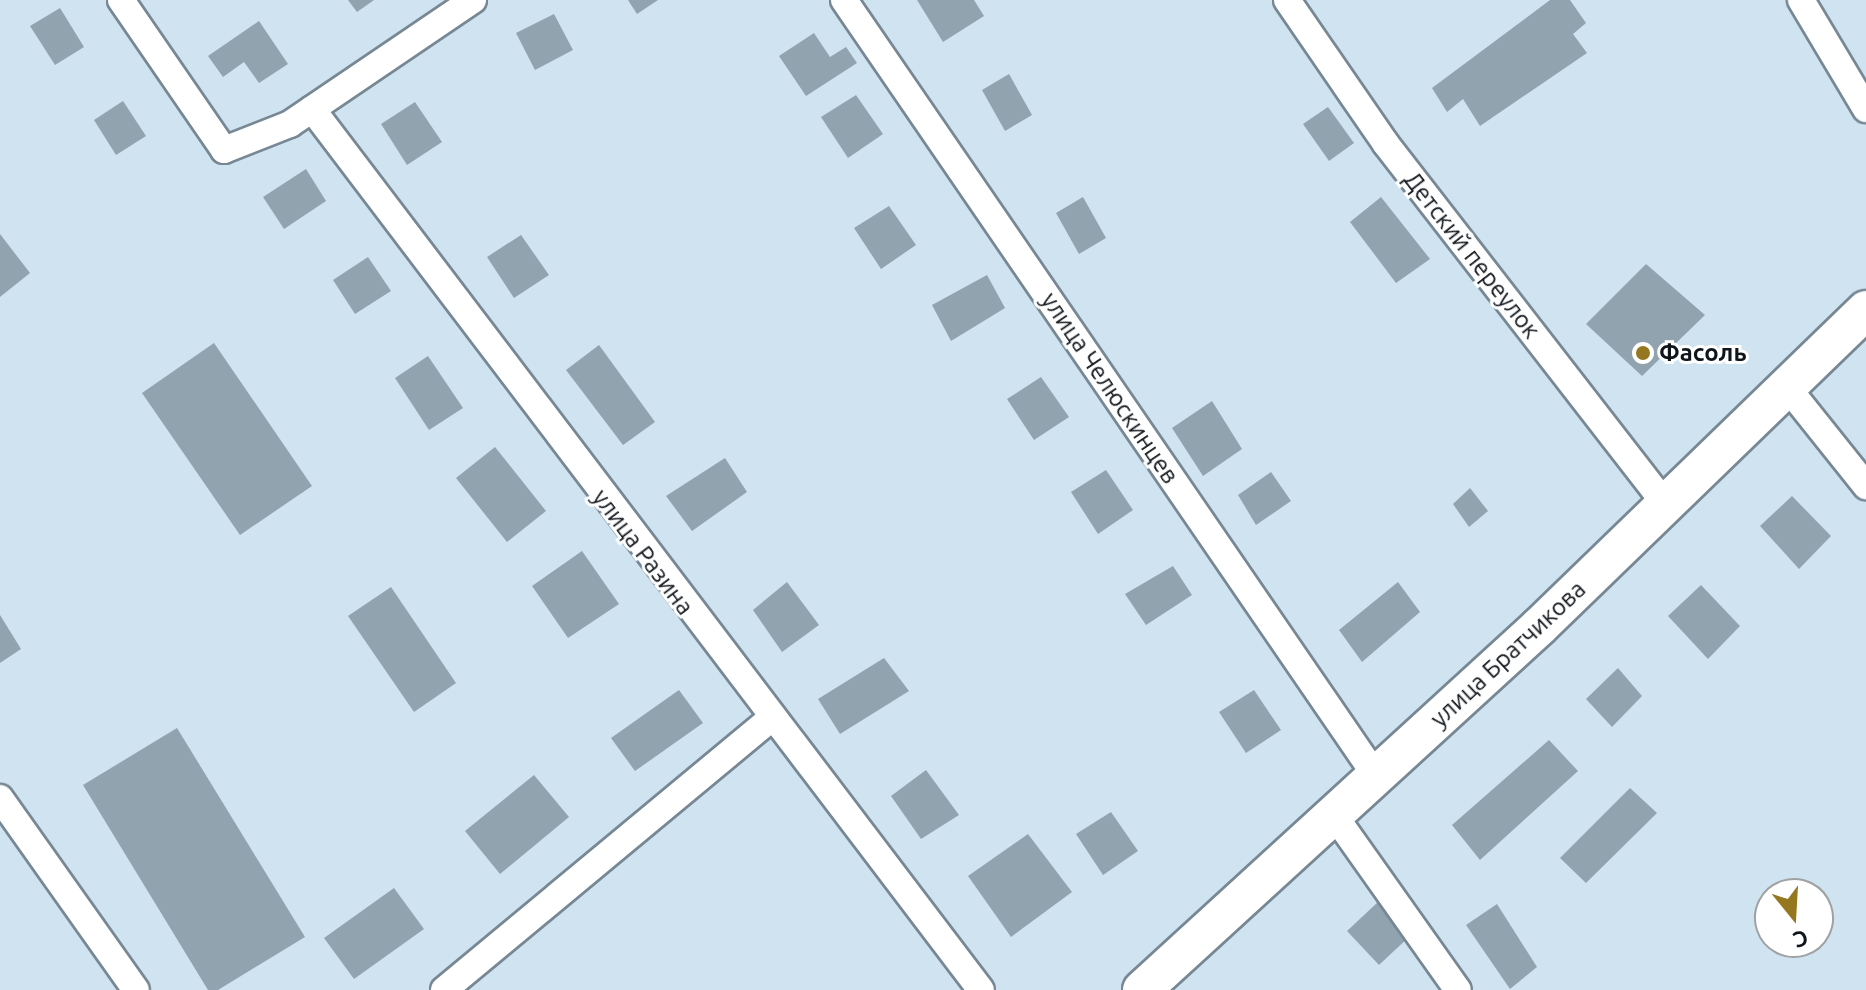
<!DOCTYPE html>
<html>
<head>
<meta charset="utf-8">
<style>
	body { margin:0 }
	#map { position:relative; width:1866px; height:990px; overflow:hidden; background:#d0e3f0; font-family:Ubuntu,sans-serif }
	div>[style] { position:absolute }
	.building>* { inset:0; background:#91a3af }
	.roads { filter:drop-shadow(2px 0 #778894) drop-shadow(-2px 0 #778894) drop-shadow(0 2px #778894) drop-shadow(0 -2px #778894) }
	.street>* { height:26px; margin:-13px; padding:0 13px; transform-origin:13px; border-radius:13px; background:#fff }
	.secondary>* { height:38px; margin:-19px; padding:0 19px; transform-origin:19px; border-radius:19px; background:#fff }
	.dots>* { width:22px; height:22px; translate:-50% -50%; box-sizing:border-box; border:4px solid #fff; border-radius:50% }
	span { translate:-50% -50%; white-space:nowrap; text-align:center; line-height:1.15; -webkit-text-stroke:6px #fff; paint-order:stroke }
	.street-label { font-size:24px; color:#0f151a }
	.poi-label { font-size:24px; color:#0f151a; font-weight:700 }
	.left { translate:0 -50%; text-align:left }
	.north { position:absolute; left:1754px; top:878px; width:80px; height:80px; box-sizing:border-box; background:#fff; border:2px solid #9fa1a3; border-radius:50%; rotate:162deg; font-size:22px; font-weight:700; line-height:32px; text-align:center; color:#0f151a }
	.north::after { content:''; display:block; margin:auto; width:28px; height:36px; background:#95771f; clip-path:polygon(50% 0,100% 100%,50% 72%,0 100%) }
</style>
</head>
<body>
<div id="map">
	<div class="building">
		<div style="clip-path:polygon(348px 0,374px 0,357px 12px)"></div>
		<div style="clip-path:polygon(628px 0,658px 0,637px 14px)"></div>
		<div style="clip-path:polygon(917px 0,974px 0,984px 16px,943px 42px)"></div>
		<div style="clip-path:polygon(1550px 0,1570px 0,1586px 23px,1573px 34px,1587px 53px,1480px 126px,1463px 99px,1447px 112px,1432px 88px)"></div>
		<div style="clip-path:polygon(60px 8px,84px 47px,55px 65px,30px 26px)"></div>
		<div style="clip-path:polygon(554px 14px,573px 50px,535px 70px,516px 33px)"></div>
		<div style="clip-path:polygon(259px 21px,288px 64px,259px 83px,244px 62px,223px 77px,208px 56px)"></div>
		<div style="clip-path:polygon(814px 33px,830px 57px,846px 47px,857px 63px,806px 96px,779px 56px)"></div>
		<div style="clip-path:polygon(1009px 74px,1032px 115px,1005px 131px,982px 90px)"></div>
		<div style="clip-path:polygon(856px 95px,883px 134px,848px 158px,821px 117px)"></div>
		<div style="clip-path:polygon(123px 101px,146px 136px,116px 155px,94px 120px)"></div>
		<div style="clip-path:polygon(415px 102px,442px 142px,407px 165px,381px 124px)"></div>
		<div style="clip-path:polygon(1328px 107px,1354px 143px,1329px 161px,1303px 124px)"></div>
		<div style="clip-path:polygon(306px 169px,326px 201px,284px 229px,263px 197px)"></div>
		<div style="clip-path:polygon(1083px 197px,1106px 238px,1079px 254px,1056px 213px)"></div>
		<div style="clip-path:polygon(1381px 197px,1430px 259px,1396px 283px,1350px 222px)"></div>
		<div style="clip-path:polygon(889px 206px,916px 245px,881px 269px,854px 228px)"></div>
		<div style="clip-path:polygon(0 234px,30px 273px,0 297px)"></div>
		<div style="clip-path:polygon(521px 235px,549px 275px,514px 298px,487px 257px)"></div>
		<div style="clip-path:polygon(368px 257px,391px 291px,355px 314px,333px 280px)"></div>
		<div style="clip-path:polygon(1646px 264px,1705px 315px,1642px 376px,1586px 324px)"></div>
		<div style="clip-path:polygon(987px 275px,1005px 308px,951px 341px,932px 305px)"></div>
		<div style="clip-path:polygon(214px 343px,312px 486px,240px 535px,142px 393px)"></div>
		<div style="clip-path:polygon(599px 345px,655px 422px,623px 445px,566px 370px)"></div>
		<div style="clip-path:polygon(428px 356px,463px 408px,429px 430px,395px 378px)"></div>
		<div style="clip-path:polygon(1041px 377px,1069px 417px,1034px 440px,1007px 399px)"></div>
		<div style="clip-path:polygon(1212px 401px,1242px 449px,1203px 476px,1172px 428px)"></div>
		<div style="clip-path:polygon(495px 447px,546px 511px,507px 542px,456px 478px)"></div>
		<div style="clip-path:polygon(725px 458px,747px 492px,692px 531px,666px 496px)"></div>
		<div style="clip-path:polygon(1106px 470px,1133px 510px,1098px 534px,1071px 492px)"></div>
		<div style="clip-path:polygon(1271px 472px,1291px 501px,1256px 525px,1238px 495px)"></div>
		<div style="clip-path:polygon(1470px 488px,1488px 511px,1469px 527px,1453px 504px)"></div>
		<div style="clip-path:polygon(1792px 496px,1831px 536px,1799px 569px,1760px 526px)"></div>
		<div style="clip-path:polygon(582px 551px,619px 604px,568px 638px,532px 586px)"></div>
		<div style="clip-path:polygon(1173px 566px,1192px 595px,1146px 625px,1125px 594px)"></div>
		<div style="clip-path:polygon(787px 582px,819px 625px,782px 652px,753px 610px)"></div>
		<div style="clip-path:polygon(1398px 582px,1420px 612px,1362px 662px,1339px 630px)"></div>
		<div style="clip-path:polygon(1701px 585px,1740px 626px,1708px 659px,1668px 616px)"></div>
		<div style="clip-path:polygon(391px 587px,456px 683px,414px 712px,348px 616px)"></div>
		<div style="clip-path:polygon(0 615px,21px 649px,0 663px)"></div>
		<div style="clip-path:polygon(884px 658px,909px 691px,840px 734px,818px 699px)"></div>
		<div style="clip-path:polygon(1618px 668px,1642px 696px,1612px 727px,1586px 699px)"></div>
		<div style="clip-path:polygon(679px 690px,703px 723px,635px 771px,611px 738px)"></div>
		<div style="clip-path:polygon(1254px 690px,1281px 730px,1246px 753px,1219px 712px)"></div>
		<div style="clip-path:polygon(177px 728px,305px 937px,218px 990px,208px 990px,83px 785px)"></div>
		<div style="clip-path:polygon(1549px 740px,1578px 771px,1480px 860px,1452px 825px)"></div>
		<div style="clip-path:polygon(926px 770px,959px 815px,921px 839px,891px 796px)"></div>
		<div style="clip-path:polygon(534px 775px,569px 817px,500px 874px,465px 831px)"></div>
		<div style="clip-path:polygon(1630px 788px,1657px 813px,1586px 883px,1560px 858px)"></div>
		<div style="clip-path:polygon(1111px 812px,1138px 851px,1103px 875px,1076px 834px)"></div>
		<div style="clip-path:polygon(1028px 834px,1072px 892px,1011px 937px,968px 876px)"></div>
		<div style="clip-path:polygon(394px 888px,424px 929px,354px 979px,324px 938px)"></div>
		<div style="clip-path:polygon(1378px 902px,1410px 936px,1379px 965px,1347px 931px)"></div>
		<div style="clip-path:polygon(1497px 904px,1537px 967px,1510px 989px,1466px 925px)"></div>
	</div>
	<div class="roads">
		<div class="street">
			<div style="left:121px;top:0;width:182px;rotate:55.5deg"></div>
			<div style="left:224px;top:150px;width:71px;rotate:-21.5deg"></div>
			<div style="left:290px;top:124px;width:221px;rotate:-34.1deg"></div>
			<div style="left:844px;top:0;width:941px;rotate:55.57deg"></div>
			<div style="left:1287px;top:0;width:175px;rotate:55.5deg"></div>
			<div style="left:1386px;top:144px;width:457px;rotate:52.2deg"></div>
			<div style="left:1801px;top:0;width:127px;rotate:59.2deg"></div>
			<div style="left:312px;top:109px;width:1106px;rotate:52.79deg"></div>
			<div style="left:1787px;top:387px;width:127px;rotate:51.4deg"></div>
			<div style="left:0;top:798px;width:235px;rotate:54.7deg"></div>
			<div style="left:1334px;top:815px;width:214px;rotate:54.7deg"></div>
			<div style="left:444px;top:990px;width:423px;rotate:-39.7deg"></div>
		</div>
		<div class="secondary">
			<div style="left:1142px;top:990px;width:539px;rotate:-42.45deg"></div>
			<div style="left:1540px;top:626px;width:454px;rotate:-44.1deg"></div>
		</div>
	</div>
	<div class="dots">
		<div style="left:1643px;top:353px;background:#95771f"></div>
	</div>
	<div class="street-label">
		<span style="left:1472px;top:255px;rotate:52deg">Детский переулок</span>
		<span style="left:1110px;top:388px;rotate:56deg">улица Челюскинцев</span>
		<span style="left:643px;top:552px;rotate:53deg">улица Разина</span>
		<span style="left:1508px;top:654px;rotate:-43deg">улица Братчикова</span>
	</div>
	<div class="poi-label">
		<span class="left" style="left:1659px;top:353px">Фасоль</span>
	</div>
	<div class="north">С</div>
</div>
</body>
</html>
